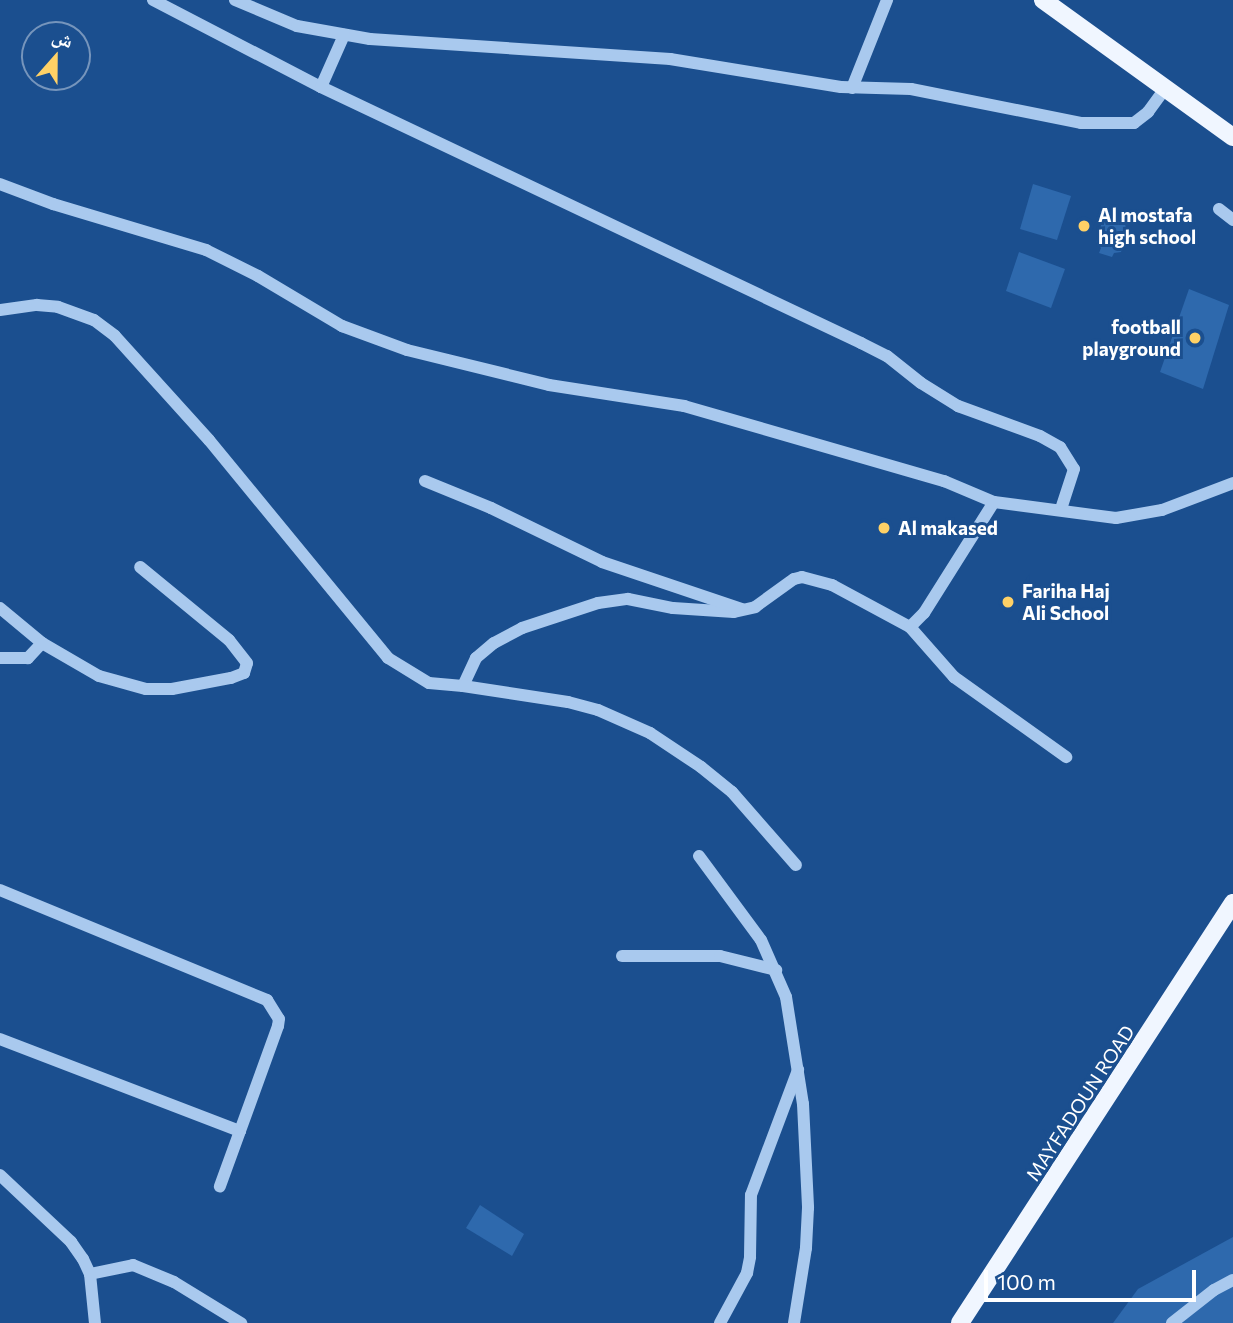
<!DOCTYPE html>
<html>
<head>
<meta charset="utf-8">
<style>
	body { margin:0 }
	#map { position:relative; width:1233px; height:1323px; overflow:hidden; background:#1b4f8f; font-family:Commissioner,"Noto Naskh Arabic",sans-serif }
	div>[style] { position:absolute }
	.green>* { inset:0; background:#2e69ad }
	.minor>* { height:12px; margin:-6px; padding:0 6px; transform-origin:6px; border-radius:6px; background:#a9c9ee }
	.major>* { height:18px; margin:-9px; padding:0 9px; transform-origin:9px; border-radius:9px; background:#f0f6ff }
	.dots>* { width:19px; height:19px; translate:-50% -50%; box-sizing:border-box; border:4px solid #1b4f8f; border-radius:50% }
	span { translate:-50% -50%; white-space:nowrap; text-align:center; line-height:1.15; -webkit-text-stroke:6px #1b4f8f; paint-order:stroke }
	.poi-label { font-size:19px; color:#fff; font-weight:700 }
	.left { translate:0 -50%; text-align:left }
	.right { translate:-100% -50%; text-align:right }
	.street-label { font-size:19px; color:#fff }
	.north { position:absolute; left:21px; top:21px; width:70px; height:70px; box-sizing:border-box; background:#1b4f8f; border:2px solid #7695bc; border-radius:50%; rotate:21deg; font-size:19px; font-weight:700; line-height:28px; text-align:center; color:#fff }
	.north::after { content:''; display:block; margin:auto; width:24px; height:32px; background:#ffd166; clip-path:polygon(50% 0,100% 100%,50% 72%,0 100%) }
	.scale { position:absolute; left:984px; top:1270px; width:212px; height:32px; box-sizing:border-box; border:4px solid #fff; border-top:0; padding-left:9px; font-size:21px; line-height:24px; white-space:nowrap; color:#fff; -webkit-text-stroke:5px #1b4f8f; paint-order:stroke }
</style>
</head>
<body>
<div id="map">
	<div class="green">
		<div style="clip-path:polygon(1033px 184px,1071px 196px,1057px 240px,1020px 229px)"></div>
		<div style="clip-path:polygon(1108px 217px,1125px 224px,1127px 232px,1121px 252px,1114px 253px,1112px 257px,1099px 253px,1101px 248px,1096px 242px,1102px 222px)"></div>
		<div style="clip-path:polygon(1019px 252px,1065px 269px,1051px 308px,1006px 291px)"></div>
		<div style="clip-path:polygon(1189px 289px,1229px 305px,1203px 389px,1160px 372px)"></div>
		<div style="clip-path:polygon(480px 1205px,524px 1234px,512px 1256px,466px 1228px)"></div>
		<div style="clip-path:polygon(1233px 1237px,1233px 1323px,1113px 1323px,1138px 1289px)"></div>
	</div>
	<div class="minor">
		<div style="left:153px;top:0;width:189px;rotate:27.4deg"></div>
		<div style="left:321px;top:87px;width:598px;rotate:25.36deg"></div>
		<div style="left:861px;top:343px;width:29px;rotate:27deg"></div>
		<div style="left:887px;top:356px;width:43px;rotate:38.5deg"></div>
		<div style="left:921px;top:383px;width:44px;rotate:31.9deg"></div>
		<div style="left:958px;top:406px;width:87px;rotate:20.1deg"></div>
		<div style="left:1040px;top:436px;width:23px;rotate:29deg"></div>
		<div style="left:1060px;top:447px;width:26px;rotate:58deg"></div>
		<div style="left:1074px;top:469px;width:42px;rotate:108deg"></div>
		<div style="left:235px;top:0;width:67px;rotate:22.8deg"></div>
		<div style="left:297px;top:26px;width:74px;rotate:10.1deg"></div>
		<div style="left:370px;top:39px;width:301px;rotate:3.8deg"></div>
		<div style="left:670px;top:59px;width:173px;rotate:9.3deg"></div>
		<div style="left:841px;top:87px;width:70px;rotate:1.6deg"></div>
		<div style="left:911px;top:89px;width:173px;rotate:11.3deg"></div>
		<div style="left:1081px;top:123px;width:53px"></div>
		<div style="left:1134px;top:123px;width:18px;rotate:-38deg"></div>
		<div style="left:1148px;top:112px;width:31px;rotate:-54deg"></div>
		<div style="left:321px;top:87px;width:57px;rotate:-66.1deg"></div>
		<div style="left:852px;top:88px;width:95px;rotate:-68.3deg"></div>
		<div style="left:0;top:184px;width:57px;rotate:20.7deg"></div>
		<div style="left:53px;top:204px;width:160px;rotate:16.7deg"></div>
		<div style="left:206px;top:250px;width:58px;rotate:26.6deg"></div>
		<div style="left:258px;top:276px;width:98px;rotate:30.8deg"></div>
		<div style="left:342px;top:326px;width:69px;rotate:20.3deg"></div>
		<div style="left:407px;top:350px;width:146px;rotate:13.8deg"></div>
		<div style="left:549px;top:385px;width:137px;rotate:8.8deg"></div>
		<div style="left:684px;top:406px;width:271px;rotate:16.1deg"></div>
		<div style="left:944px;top:481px;width:54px;rotate:22.8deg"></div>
		<div style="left:994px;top:502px;width:123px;rotate:7.5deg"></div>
		<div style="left:1116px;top:518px;width:47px;rotate:-9.9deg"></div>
		<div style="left:1162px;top:510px;width:76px;rotate:-20.8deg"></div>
		<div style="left:1219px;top:209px;width:18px;rotate:38deg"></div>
		<div style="left:0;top:310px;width:37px;rotate:-8deg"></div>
		<div style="left:37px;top:305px;width:21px;rotate:5deg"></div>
		<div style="left:58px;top:307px;width:38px;rotate:20deg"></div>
		<div style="left:94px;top:320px;width:26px;rotate:37deg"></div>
		<div style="left:115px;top:336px;width:140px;rotate:47.9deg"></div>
		<div style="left:209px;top:440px;width:282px;rotate:50.6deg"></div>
		<div style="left:388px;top:658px;width:48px;rotate:31.4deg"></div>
		<div style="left:429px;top:683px;width:34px;rotate:5deg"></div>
		<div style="left:463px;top:686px;width:31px;rotate:-65deg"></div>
		<div style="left:476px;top:658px;width:23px;rotate:-40deg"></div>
		<div style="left:494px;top:643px;width:32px;rotate:-28deg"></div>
		<div style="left:522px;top:628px;width:80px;rotate:-18.2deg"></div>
		<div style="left:598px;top:603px;width:30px;rotate:-8deg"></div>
		<div style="left:628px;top:599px;width:46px;rotate:11.3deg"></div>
		<div style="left:673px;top:608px;width:61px;rotate:3.8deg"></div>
		<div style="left:734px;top:612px;width:22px;rotate:-13deg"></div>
		<div style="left:755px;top:607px;width:48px;rotate:-35.7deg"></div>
		<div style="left:794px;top:579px;width:8px;rotate:-14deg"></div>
		<div style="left:802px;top:577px;width:31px;rotate:15deg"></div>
		<div style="left:832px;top:585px;width:89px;rotate:28.3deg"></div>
		<div style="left:910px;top:627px;width:20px;rotate:-45deg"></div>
		<div style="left:924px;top:613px;width:131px;rotate:-57.8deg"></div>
		<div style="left:425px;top:481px;width:71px;rotate:22.2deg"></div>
		<div style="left:491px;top:508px;width:123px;rotate:25.9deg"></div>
		<div style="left:602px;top:562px;width:148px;rotate:18.6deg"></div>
		<div style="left:0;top:608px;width:55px;rotate:39.8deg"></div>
		<div style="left:42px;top:643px;width:21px;rotate:133deg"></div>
		<div style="left:28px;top:658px;width:28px;rotate:180deg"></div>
		<div style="left:910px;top:627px;width:67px;rotate:48.7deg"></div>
		<div style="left:954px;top:677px;width:138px;rotate:35.5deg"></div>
		<div style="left:42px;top:643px;width:66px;rotate:30.1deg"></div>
		<div style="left:99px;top:676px;width:49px;rotate:15.5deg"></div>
		<div style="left:146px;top:689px;width:26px"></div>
		<div style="left:172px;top:689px;width:60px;rotate:-10.6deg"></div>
		<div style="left:231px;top:678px;width:14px;rotate:-21deg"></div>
		<div style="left:244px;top:673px;width:10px;rotate:-73deg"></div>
		<div style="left:247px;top:663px;width:29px;rotate:-128deg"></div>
		<div style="left:229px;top:640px;width:115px;rotate:-140.6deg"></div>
		<div style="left:463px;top:686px;width:106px;rotate:8.7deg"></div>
		<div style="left:568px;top:702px;width:31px;rotate:15deg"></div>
		<div style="left:598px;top:710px;width:57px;rotate:23.9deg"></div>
		<div style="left:650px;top:733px;width:61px;rotate:33.7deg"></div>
		<div style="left:701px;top:767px;width:40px;rotate:39deg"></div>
		<div style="left:732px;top:792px;width:97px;rotate:48.8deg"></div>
		<div style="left:699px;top:856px;width:104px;rotate:53.6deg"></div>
		<div style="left:761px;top:940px;width:62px;rotate:66.3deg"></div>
		<div style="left:786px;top:997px;width:108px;rotate:81deg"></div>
		<div style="left:803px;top:1104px;width:104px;rotate:87.2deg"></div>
		<div style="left:808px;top:1208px;width:40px;rotate:92.9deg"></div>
		<div style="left:806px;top:1248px;width:76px;rotate:99.1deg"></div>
		<div style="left:0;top:890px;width:289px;rotate:22.4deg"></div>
		<div style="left:267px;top:1000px;width:22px;rotate:58deg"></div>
		<div style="left:279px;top:1019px;width:7px;rotate:98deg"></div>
		<div style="left:278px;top:1026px;width:112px;rotate:109.9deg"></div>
		<div style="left:622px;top:956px;width:98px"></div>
		<div style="left:720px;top:956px;width:58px;rotate:14deg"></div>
		<div style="left:0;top:1039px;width:257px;rotate:21deg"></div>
		<div style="left:240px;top:1131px;width:59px;rotate:110deg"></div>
		<div style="left:0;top:1175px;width:98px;rotate:43.3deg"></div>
		<div style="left:71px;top:1242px;width:21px;rotate:55deg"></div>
		<div style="left:83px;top:1259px;width:17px;rotate:65deg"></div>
		<div style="left:90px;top:1274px;width:49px;rotate:84.2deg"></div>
		<div style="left:90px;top:1274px;width:44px;rotate:-11.8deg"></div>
		<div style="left:133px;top:1265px;width:44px;rotate:22.5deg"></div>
		<div style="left:174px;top:1282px;width:79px;rotate:31.5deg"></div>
		<div style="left:720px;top:1323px;width:57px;rotate:-61.6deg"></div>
		<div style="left:747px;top:1273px;width:16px;rotate:-79deg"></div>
		<div style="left:750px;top:1257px;width:62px;rotate:-89.1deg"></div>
		<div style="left:751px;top:1195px;width:134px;rotate:-69.4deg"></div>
		<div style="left:1172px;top:1323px;width:53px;rotate:-38.2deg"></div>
		<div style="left:1214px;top:1290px;width:21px;rotate:-28deg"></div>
	</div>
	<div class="major">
		<div style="left:1043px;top:0;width:234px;rotate:35.8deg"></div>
		<div style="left:960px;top:1323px;width:501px;rotate:-56.98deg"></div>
	</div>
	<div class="dots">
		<div style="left:1084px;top:226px;background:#ffd166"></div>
		<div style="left:1195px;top:338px;background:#ffd166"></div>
		<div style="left:884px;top:528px;background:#ffd166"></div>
		<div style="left:1008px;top:602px;background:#ffd166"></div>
	</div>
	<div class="poi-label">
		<span class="left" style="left:1098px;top:226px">Al mostafa<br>high school</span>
		<span class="right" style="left:1181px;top:338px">football<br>playground</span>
		<span class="left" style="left:898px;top:528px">Al makased</span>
		<span class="left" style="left:1022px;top:602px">Fariha Haj<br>Ali School</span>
	</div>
	<div class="street-label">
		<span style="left:1080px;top:1103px;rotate:-57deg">MAYFADOUN ROAD</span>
	</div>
	<div class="north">ش</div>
	<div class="scale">100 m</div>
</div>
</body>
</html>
